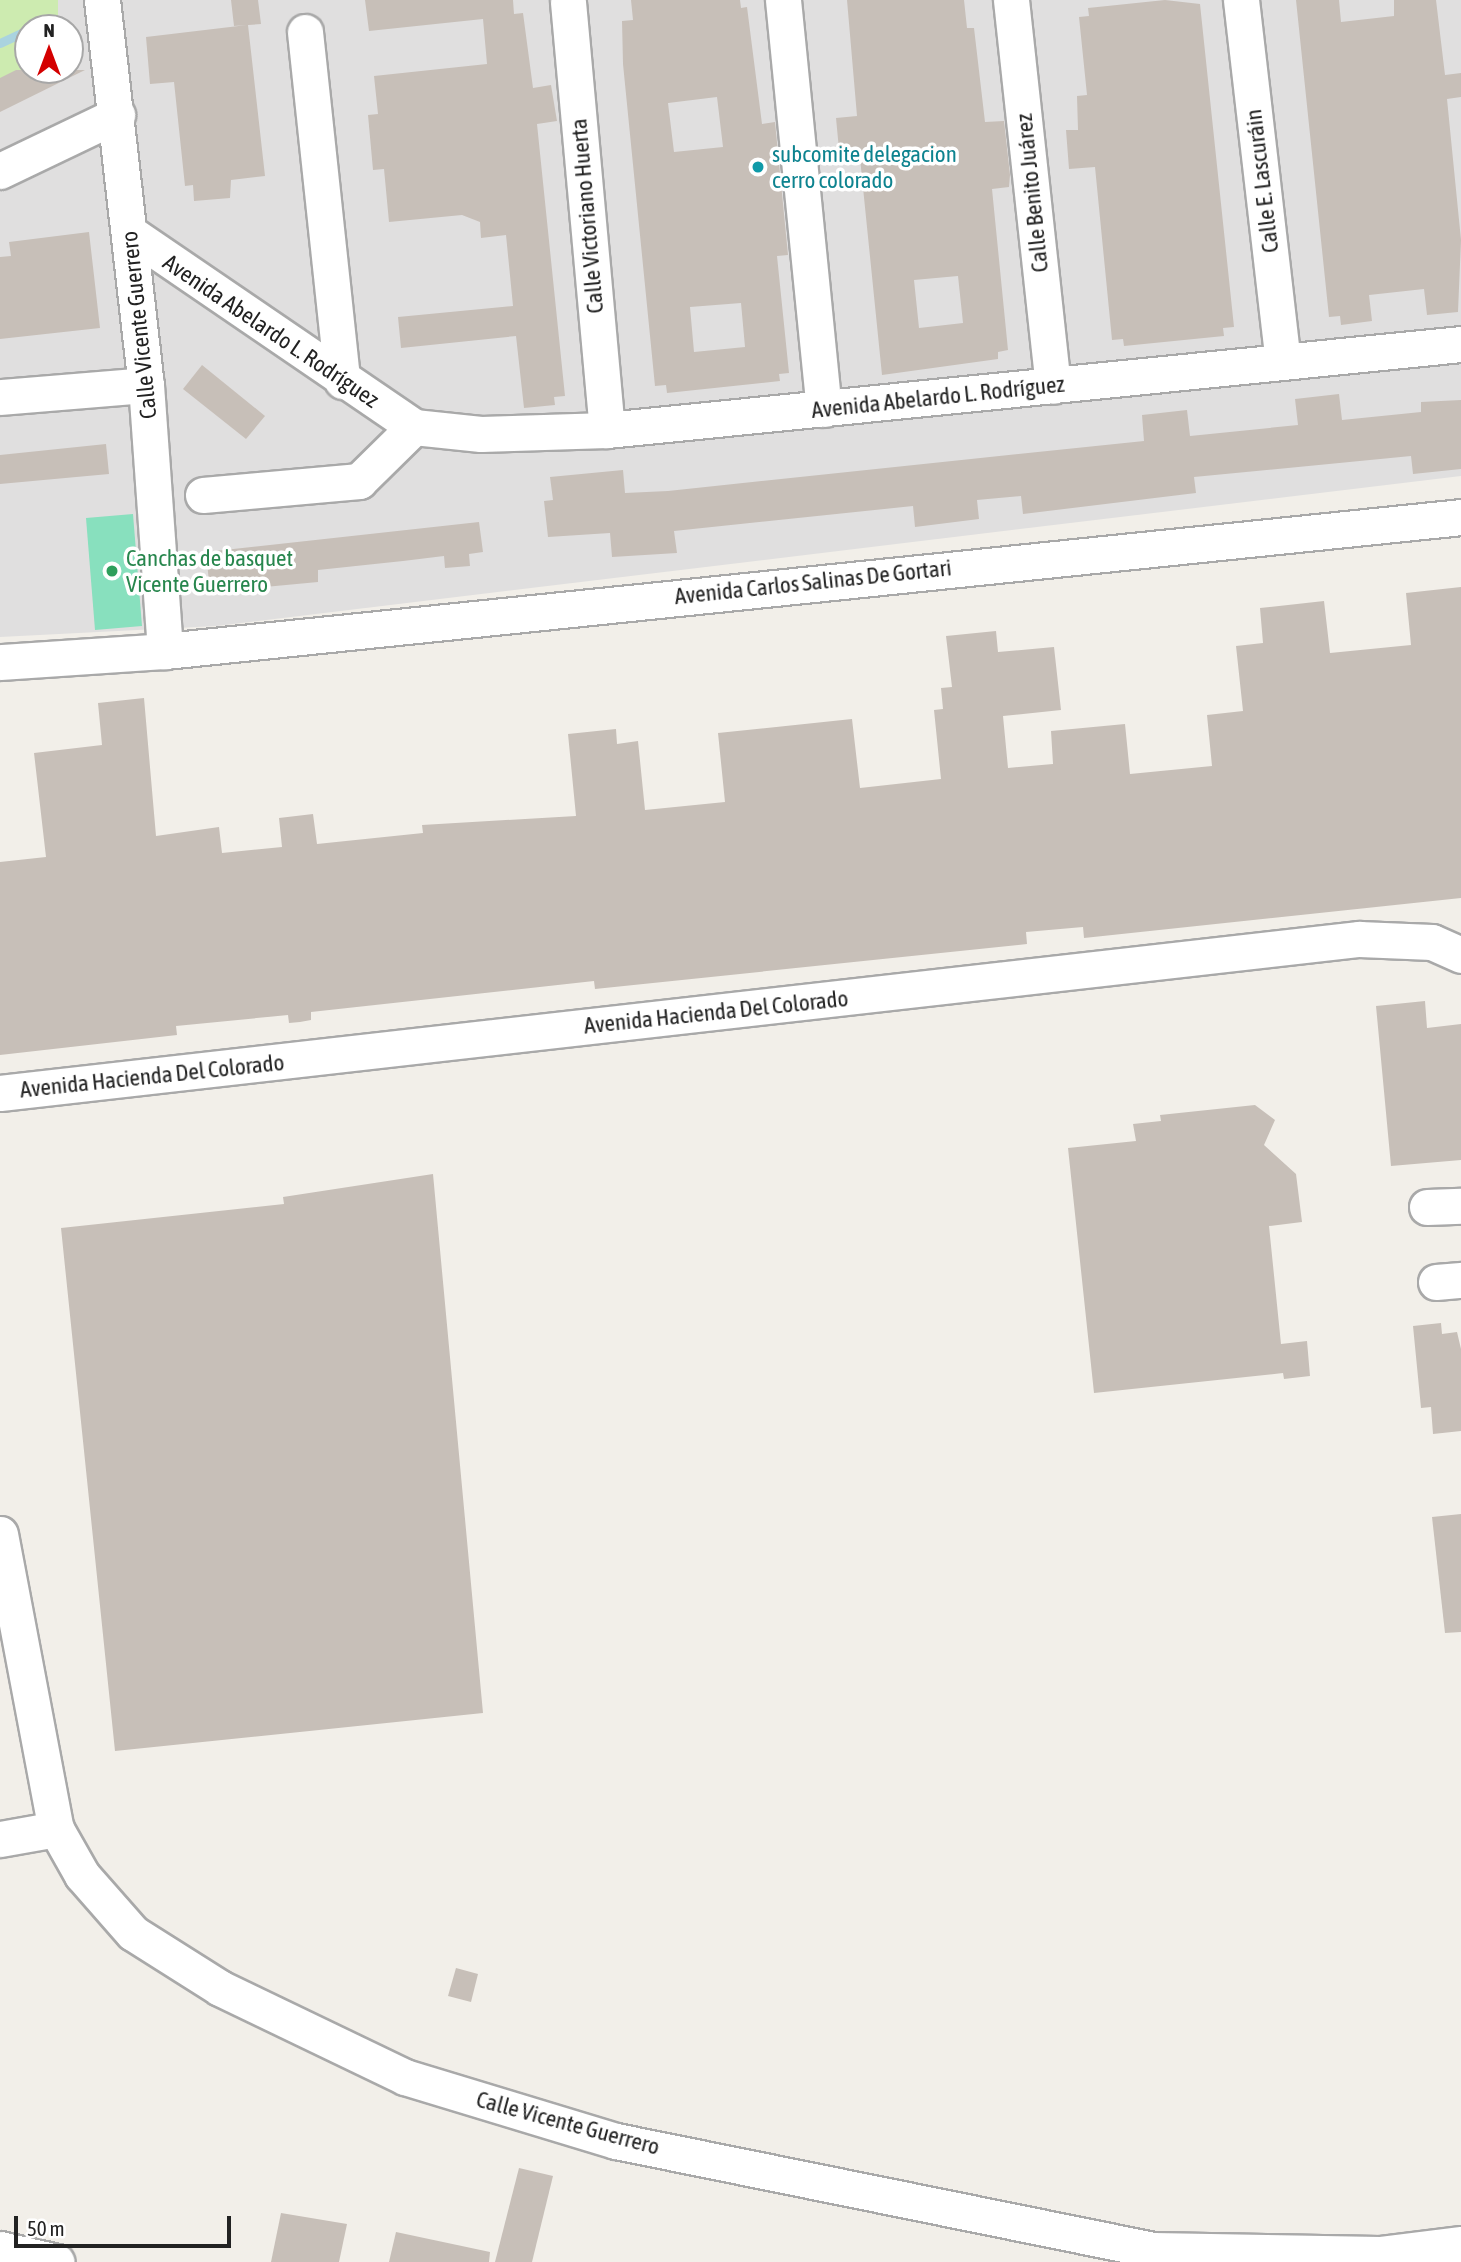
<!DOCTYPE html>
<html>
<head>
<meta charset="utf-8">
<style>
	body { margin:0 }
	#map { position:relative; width:1461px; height:2262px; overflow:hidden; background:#f2efe9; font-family:"Asap Condensed",sans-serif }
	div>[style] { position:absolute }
	.residential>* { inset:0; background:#e0dfdf }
	.grass>* { inset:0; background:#cdebb0 }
	.pitch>* { inset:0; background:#88e0be }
	.stream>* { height:9px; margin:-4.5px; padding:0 4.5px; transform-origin:4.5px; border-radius:4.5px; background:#aad3df }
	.building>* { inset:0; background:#c7bfb8 }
	.roads { filter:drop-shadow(2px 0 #a9a9a9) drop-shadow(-2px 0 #a9a9a9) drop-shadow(0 2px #a9a9a9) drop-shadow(0 -2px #a9a9a9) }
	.minor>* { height:35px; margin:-17.5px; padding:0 17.5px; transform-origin:17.5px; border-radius:17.5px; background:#fff }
	.dots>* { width:19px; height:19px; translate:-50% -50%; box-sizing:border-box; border:4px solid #fff; border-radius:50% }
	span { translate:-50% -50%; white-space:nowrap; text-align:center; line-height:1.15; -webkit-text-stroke:7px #fff; paint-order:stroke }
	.culture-label { font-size:23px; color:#0d838f }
	.left { translate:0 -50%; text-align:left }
	.street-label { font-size:23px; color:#222 }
	.leisure-label { font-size:23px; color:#27864d }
	.north { position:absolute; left:14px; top:14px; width:70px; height:70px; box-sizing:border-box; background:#fff; border:2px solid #a7a7a7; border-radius:50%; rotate:0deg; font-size:19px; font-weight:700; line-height:28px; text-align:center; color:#222 }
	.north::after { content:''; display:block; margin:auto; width:24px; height:32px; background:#d40000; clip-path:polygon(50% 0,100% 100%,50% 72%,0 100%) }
	.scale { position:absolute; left:14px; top:2216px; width:217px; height:32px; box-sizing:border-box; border:4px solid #222; border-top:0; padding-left:9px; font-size:21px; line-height:24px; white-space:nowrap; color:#222; -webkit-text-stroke:5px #fff; paint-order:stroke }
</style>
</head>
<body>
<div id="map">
	<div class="residential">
		<div style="clip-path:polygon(evenodd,0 0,1461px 0,1461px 476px,216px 626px,0 637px,0 0,28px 28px,70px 28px,70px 70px,28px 70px,28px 28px)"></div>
	</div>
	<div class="grass">
		<div style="clip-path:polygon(0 0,58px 0,58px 28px,28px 28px,28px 70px,0 87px)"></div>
	</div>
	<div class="pitch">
		<div style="clip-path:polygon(133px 514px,142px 626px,95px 630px,86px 518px)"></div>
	</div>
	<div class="stream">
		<div style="left:32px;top:28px;width:17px;rotate:-28deg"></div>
		<div style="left:0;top:43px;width:31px;rotate:-25deg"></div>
	</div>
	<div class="building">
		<div style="clip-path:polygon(231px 0,258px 0,261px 24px,248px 25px,265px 176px,231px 180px,230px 198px,194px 201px,193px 185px,185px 186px,174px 82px,150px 84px,146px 37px,247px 25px,234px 26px)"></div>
		<div style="clip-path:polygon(365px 0,513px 0,514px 14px,523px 13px,533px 88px,551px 85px,557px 121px,537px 124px,565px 396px,554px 397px,555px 405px,524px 408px,516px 336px,401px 348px,398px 317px,513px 306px,506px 235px,481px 238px,480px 222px,462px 215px,389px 222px,384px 169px,373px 170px,368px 115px,378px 114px,374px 76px,487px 64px,483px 19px,369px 31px)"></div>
		<div style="clip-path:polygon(evenodd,631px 0,740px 0,741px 8px,747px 7px,762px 124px,775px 122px,788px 255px,777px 256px,789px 373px,779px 374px,780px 381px,667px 393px,666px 385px,655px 386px,623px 64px,622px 21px,633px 20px,631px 0,717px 97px,723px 147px,674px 152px,668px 103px,717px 97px,631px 0,741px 303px,745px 347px,694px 352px,690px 307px,741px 303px)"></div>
		<div style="clip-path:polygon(evenodd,847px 0,964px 0,967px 28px,974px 28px,985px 122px,1004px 121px,1010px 175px,1009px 187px,992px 189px,1008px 350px,998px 352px,998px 359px,882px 375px,860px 158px,840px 160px,836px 118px,857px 116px,847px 0,958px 276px,963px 323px,919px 328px,914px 280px,958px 276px)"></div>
		<div style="clip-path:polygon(1165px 0,1200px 4px,1234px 327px,1223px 328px,1224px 336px,1124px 346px,1123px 339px,1112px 340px,1095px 167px,1069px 169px,1066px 130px,1078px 130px,1077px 96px,1087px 95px,1079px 17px,1089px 16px,1088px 8px)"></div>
		<div style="clip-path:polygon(1296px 0,1339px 0,1341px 22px,1394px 16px,1394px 0,1436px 0,1445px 75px,1461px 73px,1461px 97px,1447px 99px,1461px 240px,1458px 312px,1427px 315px,1424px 289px,1369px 295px,1372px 321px,1341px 325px,1340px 316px,1329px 317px)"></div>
		<div style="clip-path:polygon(16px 70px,85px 70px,0 112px,0 78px)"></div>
		<div style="clip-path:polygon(89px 232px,100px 328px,0 339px,0 257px,11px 256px,9px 242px)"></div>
		<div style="clip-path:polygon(202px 365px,265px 416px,246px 439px,183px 389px)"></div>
		<div style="clip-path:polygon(1339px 394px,1342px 420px,1421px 412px,1421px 402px,1461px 400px,1461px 469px,1413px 474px,1411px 456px,1194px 477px,1196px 493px,1023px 514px,1021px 496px,977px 500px,979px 519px,915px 527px,913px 506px,674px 531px,677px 553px,612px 557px,610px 533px,548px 537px,544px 501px,553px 500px,550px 477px,623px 470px,625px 493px,668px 491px,971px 459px,1144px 441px,1142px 415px,1187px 410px,1190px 436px,1298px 425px,1295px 399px)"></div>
		<div style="clip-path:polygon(106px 444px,109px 474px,0 484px,0 455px)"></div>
		<div style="clip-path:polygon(479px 522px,483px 552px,469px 554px,470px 566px,445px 568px,444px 556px,403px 561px,318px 570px,318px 582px,210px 592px,206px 552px)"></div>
		<div style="clip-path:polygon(1461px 587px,1461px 898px,1084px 938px,1083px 927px,1026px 932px,1027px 944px,595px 989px,594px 981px,311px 1012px,311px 1020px,300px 1022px,289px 1023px,288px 1015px,176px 1026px,177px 1035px,0 1055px,0 862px,46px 857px,34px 753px,102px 745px,98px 703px,144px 698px,156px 836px,219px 827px,222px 853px,282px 847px,279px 818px,313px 814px,317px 844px,423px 833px,422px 825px,576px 816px,568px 734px,616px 729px,617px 744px,638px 741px,645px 810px,725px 802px,718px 733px,852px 719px,860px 788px,941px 779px,934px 710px,943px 709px,941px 688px,952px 687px,946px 636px,996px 631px,998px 652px,1054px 647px,1061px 710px,1003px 716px,1008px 768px,1053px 764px,1051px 731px,1125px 724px,1130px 774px,1212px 766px,1207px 715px,1243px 711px,1236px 646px,1263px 643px,1260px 608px,1324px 601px,1330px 653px,1411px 645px,1406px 593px)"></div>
		<div style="clip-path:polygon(1425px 1001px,1427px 1028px,1461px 1024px,1461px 1160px,1391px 1166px,1376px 1006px)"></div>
		<div style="clip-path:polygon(1255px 1105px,1275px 1120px,1264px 1145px,1296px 1174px,1302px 1222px,1269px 1226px,1281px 1344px,1307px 1341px,1310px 1376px,1284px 1379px,1283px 1373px,1094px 1393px,1068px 1148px,1136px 1141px,1133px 1124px,1161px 1121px,1160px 1115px)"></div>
		<div style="clip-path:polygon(433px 1174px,483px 1713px,115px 1751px,61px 1228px,284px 1204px,283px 1197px)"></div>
		<div style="clip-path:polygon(1441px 1323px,1442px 1334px,1457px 1332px,1461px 1349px,1461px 1431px,1433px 1434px,1431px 1407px,1421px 1408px,1413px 1326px)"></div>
		<div style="clip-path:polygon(1461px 1514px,1461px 1632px,1445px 1633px,1432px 1517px)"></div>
		<div style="clip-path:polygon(456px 1968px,478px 1974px,471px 2002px,448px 1996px)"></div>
		<div style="clip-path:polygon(519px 2168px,553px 2176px,532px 2262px,495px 2262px)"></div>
		<div style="clip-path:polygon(281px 2213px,347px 2224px,339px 2262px,271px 2262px)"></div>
		<div style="clip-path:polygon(396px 2232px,490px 2252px,489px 2262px,389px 2262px)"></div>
	</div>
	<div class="roads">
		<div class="minor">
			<div style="left:102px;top:0;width:388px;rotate:83.5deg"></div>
			<div style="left:146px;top:385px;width:267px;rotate:85.9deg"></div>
			<div style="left:783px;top:0;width:411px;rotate:84.3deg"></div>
			<div style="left:1011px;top:0;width:388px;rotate:83.8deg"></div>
			<div style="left:1241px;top:0;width:364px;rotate:83.4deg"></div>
			<div style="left:568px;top:2px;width:430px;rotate:84.8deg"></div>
			<div style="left:305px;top:32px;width:351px;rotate:83.9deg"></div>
			<div style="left:0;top:171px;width:130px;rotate:-25.6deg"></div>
			<div style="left:130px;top:233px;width:344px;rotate:34.3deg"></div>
			<div style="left:414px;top:427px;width:67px;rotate:6deg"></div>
			<div style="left:481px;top:434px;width:126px;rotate:-1.8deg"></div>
			<div style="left:607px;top:430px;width:858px;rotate:-5.75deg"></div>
			<div style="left:0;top:397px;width:146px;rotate:-4.7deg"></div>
			<div style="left:203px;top:495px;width:157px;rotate:-5.1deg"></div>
			<div style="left:359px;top:481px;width:77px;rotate:-44.5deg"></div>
			<div style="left:0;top:662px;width:165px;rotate:-3.8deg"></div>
			<div style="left:165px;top:651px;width:1303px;rotate:-5.9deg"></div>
			<div style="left:0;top:1093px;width:1368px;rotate:-6.47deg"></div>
			<div style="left:1359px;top:939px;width:73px;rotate:2.4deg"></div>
			<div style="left:1432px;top:942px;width:32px;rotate:24deg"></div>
			<div style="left:1427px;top:1207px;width:34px;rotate:-2deg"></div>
			<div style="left:1436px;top:1282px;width:25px;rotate:-5deg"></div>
			<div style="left:0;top:1534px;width:300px;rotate:79.3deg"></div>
			<div style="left:56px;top:1829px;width:53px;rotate:60.5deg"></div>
			<div style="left:82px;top:1875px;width:77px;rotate:48.7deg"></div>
			<div style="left:133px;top:1933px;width:103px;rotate:32.3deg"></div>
			<div style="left:220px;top:1988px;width:205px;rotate:25.7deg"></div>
			<div style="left:405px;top:2077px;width:220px;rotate:16.9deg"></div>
			<div style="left:616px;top:2141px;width:548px;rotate:11.47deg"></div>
			<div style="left:1153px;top:2250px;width:226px;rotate:1deg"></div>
			<div style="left:1379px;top:2254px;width:83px;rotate:-7deg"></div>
			<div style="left:0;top:1839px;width:57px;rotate:-10.1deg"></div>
			<div style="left:0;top:2249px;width:58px;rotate:12.8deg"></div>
		</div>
	</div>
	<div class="dots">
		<div style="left:758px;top:167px;background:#0f9aa8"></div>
		<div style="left:112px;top:571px;background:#2e9e5b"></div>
	</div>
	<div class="culture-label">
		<span class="left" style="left:772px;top:167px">subcomite delegacion<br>cerro colorado</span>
	</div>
	<div class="street-label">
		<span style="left:1262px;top:181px;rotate:-97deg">Calle E. Lascuráin</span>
		<span style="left:1032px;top:193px;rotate:-96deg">Calle Benito Juárez</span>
		<span style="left:587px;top:216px;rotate:-95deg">Calle Victoriano Huerta</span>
		<span style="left:139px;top:325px;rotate:-96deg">Calle Vicente Guerrero</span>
		<span style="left:271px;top:331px;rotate:34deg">Avenida Abelardo L. Rodríguez</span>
		<span style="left:938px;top:397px;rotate:-6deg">Avenida Abelardo L. Rodríguez</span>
		<span style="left:813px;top:582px;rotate:-6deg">Avenida Carlos Salinas De Gortari</span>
		<span style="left:716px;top:1012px;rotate:-6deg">Avenida Hacienda Del Colorado</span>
		<span style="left:152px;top:1076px;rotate:-6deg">Avenida Hacienda Del Colorado</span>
		<span style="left:568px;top:2123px;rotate:15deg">Calle Vicente Guerrero</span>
	</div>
	<div class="leisure-label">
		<span class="left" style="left:126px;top:571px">Canchas de basquet<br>Vicente Guerrero</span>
	</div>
	<div class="north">N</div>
	<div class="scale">50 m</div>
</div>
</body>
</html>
